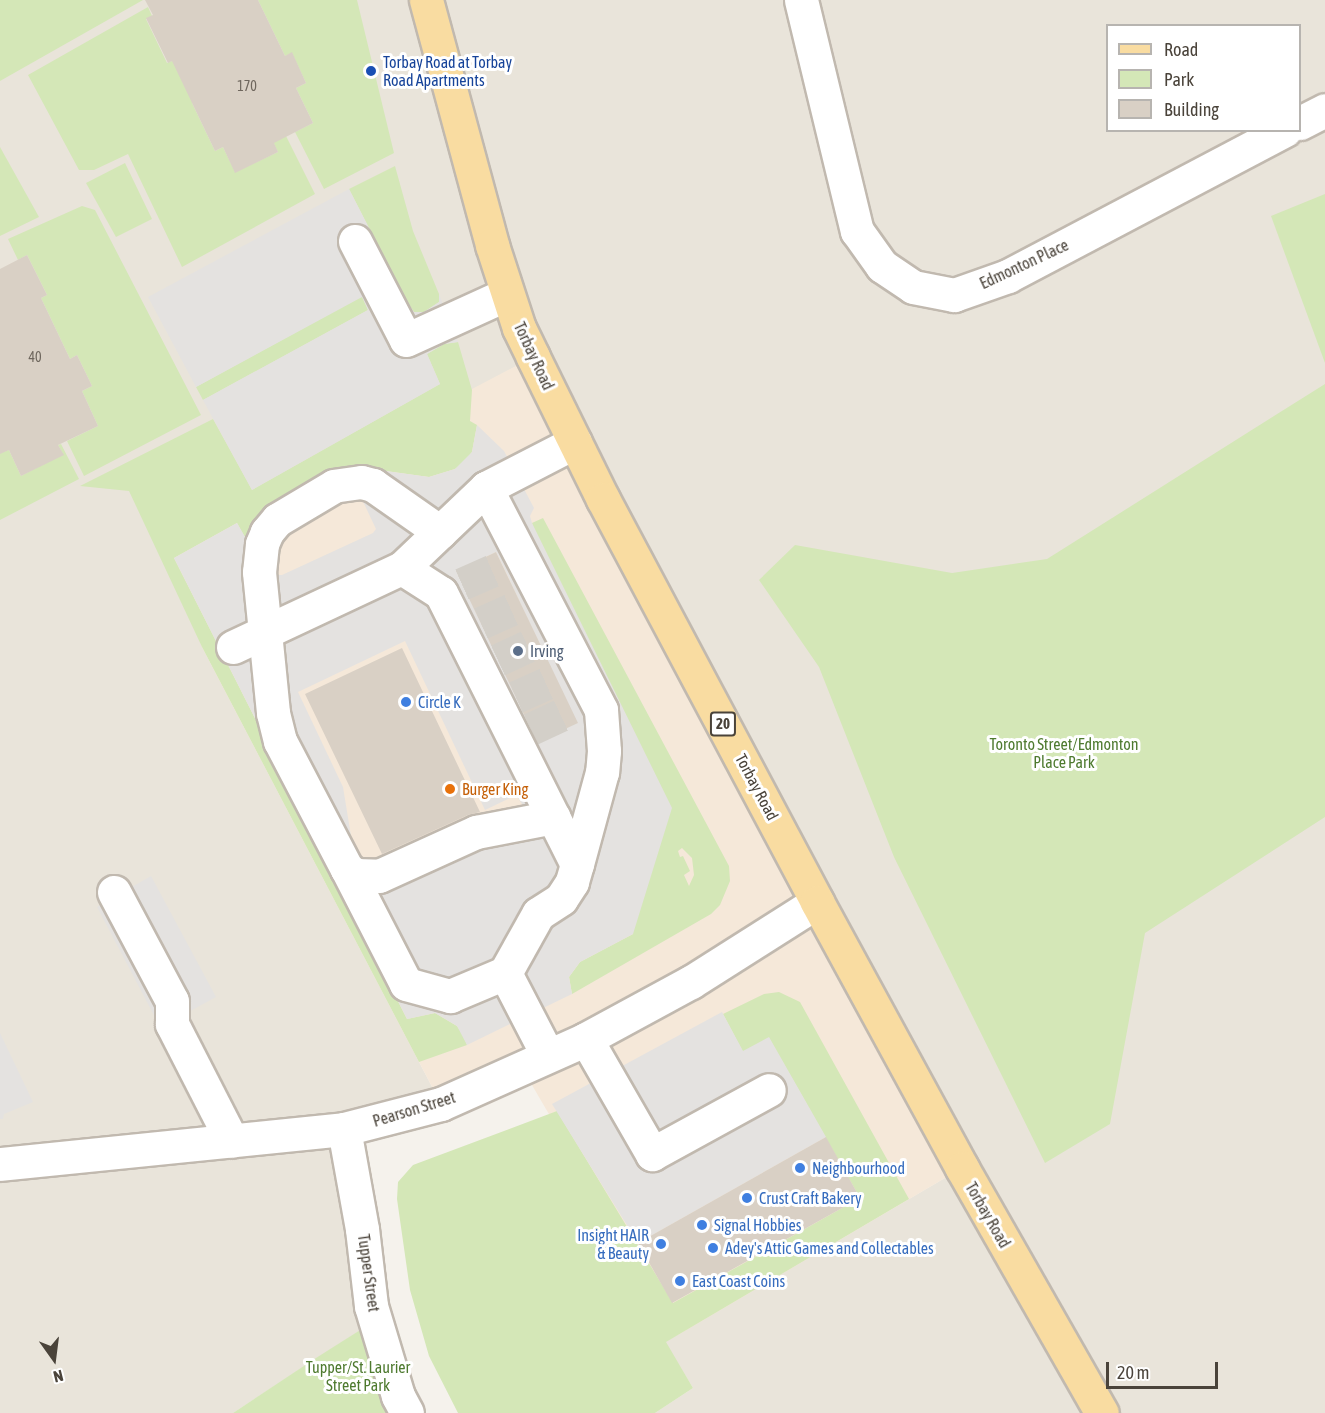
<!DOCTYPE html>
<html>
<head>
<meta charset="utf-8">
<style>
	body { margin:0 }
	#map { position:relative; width:1325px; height:1413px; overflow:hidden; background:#f5f2ec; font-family:"Asap Condensed",sans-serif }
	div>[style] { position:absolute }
	.residential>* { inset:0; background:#e9e4da }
	.commercial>* { inset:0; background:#f5e8d9 }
	.green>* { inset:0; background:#d4e7b7 }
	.parking>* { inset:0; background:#e4e2e0 }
	.building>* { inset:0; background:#d9d0c5 }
	.minor-tunnel>* { height:33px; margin-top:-16.5px; transform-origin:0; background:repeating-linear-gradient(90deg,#d3cfc8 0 33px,transparent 0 49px) }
	.roads { filter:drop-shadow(2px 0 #c1b9af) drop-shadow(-2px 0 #c1b9af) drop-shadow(0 2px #c1b9af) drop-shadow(0 -2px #c1b9af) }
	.minor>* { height:33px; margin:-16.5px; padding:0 16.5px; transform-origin:16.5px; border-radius:16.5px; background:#fff }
	.major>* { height:33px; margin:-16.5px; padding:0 16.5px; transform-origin:16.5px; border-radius:16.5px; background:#f9dca1 }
	.dots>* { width:16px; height:16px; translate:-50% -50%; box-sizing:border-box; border:3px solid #fff; border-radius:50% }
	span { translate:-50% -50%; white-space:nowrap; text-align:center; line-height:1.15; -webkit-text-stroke:6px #fff; paint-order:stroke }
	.number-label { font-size:14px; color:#6e665d }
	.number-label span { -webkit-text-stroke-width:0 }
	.shield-label span { padding:2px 4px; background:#fff; border:2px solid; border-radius:4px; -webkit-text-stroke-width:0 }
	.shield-label { font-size:15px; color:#4a433a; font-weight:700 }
	.transit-label { font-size:16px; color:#164399 }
	.left { translate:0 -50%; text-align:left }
	.street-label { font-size:16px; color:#4a433a }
	.service-label { font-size:16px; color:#4e5e75 }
	.shop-label { font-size:16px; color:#366cbe }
	.right { translate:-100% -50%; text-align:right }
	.park-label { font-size:16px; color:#4e7a2f }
	.food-label { font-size:16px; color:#c56008 }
	.legend { position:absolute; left:1106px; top:24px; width:195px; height:108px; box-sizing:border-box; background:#fff; border:2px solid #b7b4b0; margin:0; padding:8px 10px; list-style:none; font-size:18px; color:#4a433a }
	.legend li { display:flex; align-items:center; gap:12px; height:30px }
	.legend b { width:30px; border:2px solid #b7b4b0 }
	.north { position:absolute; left:24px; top:1329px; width:60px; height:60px; -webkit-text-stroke:4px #fff; paint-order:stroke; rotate:166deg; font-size:16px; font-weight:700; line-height:24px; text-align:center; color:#4a433a }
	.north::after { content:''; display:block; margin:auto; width:21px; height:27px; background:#4a433a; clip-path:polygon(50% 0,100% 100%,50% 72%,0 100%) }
	.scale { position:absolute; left:1106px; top:1362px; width:112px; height:27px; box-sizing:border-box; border:3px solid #4a433a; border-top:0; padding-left:8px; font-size:18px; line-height:21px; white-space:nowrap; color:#4a433a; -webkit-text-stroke:4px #fff; paint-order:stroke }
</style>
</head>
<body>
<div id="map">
	<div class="residential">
		<div style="clip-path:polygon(evenodd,0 0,1325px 0,1325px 1413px,655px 1413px,693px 1388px,665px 1342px,962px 1168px,533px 357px,472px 390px,202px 647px,441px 1104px,345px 1129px,376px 1320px,233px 1413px,0 1413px,0 0,1108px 26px,1300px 26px,1300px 130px,1108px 130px,1108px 26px)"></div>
	</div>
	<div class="commercial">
		<div style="clip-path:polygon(533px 357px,962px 1168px,678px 1335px,522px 1068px,441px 1104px,202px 647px,164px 551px)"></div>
	</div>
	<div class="green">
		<div style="clip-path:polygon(0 0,143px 0,0 81px)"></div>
		<div style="clip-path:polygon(258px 0,357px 0,394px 153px,324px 189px,295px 132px,313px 123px,296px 88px,306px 83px,292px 53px,285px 56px)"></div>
		<div style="clip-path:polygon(148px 7px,152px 16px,146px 19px,167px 63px,179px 58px,193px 105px,215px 151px,223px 147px,235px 172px,278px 152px,273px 142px,286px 136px,315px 194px,182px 267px,128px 154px,94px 170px,79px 170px,28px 75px)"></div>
		<div style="clip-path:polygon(0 147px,39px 217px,0 236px)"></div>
		<div style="clip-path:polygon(125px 163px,152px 219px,116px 237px,86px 183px)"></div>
		<div style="clip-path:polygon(395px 166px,413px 231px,439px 294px,439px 302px,424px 312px,414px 312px,407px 302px,349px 189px)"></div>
		<div style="clip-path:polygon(1325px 194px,1325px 363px,1271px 216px)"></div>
		<div style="clip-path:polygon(82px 206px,95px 210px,201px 415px,84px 476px,67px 441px,98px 426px,82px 391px,92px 386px,77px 355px,70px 359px,41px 298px,47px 295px,27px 255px,18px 260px,8px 239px)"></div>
		<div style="clip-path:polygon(362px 296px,368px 310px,203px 400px,196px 387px)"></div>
		<div style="clip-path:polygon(458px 342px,472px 390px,470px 421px,477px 425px,472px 452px,465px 462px,455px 469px,429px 477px,364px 468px,257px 516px,251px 526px,248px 543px,237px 523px,174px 558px,407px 1019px,435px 1013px,457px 1026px,464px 1036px,467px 1045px,419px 1062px,202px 647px,129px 491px,80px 486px,213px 419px,252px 490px,440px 384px,427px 354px,444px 344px)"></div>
		<div style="clip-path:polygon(1325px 384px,1325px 817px,1145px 933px,1110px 1124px,1045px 1163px,894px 857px,819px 667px,759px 580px,795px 545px,952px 573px,1047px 559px)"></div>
		<div style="clip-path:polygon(61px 444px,79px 479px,0 520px,0 453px,9px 450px,21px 476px,63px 454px,58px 445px)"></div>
		<div style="clip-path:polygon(evenodd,543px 518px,729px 866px,730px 881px,720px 905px,711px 914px,572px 994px,569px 977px,580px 962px,633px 934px,532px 523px,543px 518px,682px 848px,692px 858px,694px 875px,689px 886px,684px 875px,690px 871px,683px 856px,680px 857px,678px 851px,682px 848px)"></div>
		<div style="clip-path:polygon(779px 992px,800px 1002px,909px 1199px,666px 1342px,693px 1388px,655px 1413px,458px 1413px,429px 1356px,410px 1290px,397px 1199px,398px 1182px,413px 1165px,557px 1111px,673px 1303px,860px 1198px,769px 1038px,743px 1052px,723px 1014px,764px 994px)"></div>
		<div style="clip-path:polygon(376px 1320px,416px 1413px,233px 1413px,316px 1358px)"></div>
	</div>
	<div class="parking">
		<div style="clip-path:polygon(349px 189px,407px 302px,414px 312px,424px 312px,439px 302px,439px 294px,458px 342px,444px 344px,427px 354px,440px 384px,252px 490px,203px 400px,368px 310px,362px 297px,196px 387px,148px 297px)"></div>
		<div style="clip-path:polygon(evenodd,477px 425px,504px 451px,534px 508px,530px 516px,532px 523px,672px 808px,633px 934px,580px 962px,569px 977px,572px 994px,467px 1045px,457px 1026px,435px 1013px,407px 1019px,174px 558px,237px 523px,248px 542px,251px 526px,257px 516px,327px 479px,364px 468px,429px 477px,455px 469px,472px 452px,477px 425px,354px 492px,359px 493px,376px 529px,373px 533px,282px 575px,275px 575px,277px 538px,354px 492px,477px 425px,496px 552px,503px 566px,556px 679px,456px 571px,496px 552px,477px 425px,405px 641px,485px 810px,516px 795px,522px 804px,520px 808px,386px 864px,359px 859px,351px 836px,343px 787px,298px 692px,405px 641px)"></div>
		<div style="clip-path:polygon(151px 876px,216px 997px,183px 1015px,227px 1095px,198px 1099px,97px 907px)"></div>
		<div style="clip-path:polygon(722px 1012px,743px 1051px,769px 1037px,826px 1137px,638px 1243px,552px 1104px)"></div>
		<div style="clip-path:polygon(0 1033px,33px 1102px,4px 1114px,3px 1119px,0 1119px)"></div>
	</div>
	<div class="building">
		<div style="clip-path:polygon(145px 0,258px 0,285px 56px,292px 52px,306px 83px,296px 88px,313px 123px,274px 143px,278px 152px,235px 173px,223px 147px,215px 151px,172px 61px,168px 63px,146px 18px,153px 15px)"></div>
		<div style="clip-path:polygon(27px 255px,47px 295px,41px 298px,70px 359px,77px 355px,92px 386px,82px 391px,98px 426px,58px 445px,64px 455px,21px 476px,9px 450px,0 454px,0 269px)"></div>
		<div style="clip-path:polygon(496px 552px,578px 723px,537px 742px,456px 571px)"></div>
		<div style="clip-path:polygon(402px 648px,480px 812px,468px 815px,382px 854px,305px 694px)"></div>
		<div style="clip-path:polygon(826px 1137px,860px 1198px,672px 1303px,638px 1243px)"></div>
	</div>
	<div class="minor-tunnel">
		<div style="left:462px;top:584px;width:45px;rotate:-23.7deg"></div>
		<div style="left:481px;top:623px;width:44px;rotate:-24.2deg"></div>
		<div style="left:498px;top:660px;width:45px;rotate:-24.9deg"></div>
		<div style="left:516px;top:697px;width:44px;rotate:-24.2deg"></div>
		<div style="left:531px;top:729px;width:45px;rotate:-24.9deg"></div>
	</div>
	<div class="roads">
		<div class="minor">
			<div style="left:801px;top:0;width:238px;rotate:76.4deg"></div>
			<div style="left:857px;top:231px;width:43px;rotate:54.5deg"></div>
			<div style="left:882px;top:266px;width:37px;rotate:34deg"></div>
			<div style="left:913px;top:287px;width:42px;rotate:11deg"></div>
			<div style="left:954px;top:295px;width:57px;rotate:-19.4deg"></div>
			<div style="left:1008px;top:276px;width:313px;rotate:-27.8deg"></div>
			<div style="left:1300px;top:123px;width:28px;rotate:-27deg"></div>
			<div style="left:355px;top:241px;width:111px;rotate:62.7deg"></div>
			<div style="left:406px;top:340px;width:111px;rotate:-24.5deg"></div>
			<div style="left:486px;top:488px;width:250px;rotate:62.6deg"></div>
			<div style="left:601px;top:710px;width:41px;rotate:85.8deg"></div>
			<div style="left:604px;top:751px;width:21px;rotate:95deg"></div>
			<div style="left:602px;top:772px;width:95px;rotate:105.2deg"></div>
			<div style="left:440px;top:532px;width:82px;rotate:-145deg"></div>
			<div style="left:373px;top:485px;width:12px;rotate:-166deg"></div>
			<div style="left:361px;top:482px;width:27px;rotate:172deg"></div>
			<div style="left:334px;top:486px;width:66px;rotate:149.2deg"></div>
			<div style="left:277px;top:520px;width:16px;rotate:130deg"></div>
			<div style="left:267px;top:532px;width:13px;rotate:113deg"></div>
			<div style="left:262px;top:544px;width:28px;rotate:96deg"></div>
			<div style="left:259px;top:572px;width:142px;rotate:84.3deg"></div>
			<div style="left:273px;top:713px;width:29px;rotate:76deg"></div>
			<div style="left:280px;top:741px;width:144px;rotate:62.4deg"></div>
			<div style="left:347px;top:869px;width:11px;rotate:34deg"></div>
			<div style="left:356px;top:875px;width:23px;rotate:2deg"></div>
			<div style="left:379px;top:876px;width:107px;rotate:-24.4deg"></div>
			<div style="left:476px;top:832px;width:79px;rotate:-10.9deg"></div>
			<div style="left:402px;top:568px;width:46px;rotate:32.7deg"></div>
			<div style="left:441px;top:593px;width:303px;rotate:63.4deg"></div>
			<div style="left:577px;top:864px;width:19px;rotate:106deg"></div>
			<div style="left:572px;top:882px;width:20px;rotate:123deg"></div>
			<div style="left:561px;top:899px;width:27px;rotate:147deg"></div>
			<div style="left:538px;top:914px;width:68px;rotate:119.2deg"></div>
			<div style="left:505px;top:973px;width:93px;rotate:62.6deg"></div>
			<div style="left:233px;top:647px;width:187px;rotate:-25.1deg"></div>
			<div style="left:402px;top:568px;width:116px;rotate:-43.6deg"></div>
			<div style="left:486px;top:488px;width:100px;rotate:-27.3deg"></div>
			<div style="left:347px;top:869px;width:129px;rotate:62.8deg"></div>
			<div style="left:406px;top:984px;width:46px;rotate:15.3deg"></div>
			<div style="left:450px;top:996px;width:60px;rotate:-22.7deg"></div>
			<div style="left:114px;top:892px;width:123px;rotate:62deg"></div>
			<div style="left:172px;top:1001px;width:23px;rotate:90deg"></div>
			<div style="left:172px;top:1024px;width:131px;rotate:62.9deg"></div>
			<div style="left:586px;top:1039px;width:133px;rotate:60.1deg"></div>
			<div style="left:652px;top:1154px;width:133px;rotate:-28.7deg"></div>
			<div style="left:344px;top:1129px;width:102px;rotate:79.8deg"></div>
			<div style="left:362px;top:1229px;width:78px;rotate:83.3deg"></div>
			<div style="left:371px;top:1306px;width:94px;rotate:73.3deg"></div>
			<div style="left:398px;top:1396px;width:19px;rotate:62deg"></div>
			<div style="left:0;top:1164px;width:346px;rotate:-5.8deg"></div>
			<div style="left:344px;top:1129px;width:100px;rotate:-14.5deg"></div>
			<div style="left:441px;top:1104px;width:159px;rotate:-24.1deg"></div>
			<div style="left:586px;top:1039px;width:119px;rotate:-28.5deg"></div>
			<div style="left:691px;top:982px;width:149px;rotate:-32.4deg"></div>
		</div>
		<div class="major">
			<div style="left:426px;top:0;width:254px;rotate:74.9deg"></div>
			<div style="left:492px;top:245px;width:87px;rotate:72deg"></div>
			<div style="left:519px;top:328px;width:32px;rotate:64deg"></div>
			<div style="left:533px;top:357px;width:158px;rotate:63.8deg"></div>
			<div style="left:603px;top:499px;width:456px;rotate:62deg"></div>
			<div style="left:817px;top:902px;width:303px;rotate:61.4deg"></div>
			<div style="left:962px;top:1168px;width:282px;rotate:60.3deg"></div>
		</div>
	</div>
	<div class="dots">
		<div style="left:371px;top:71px;background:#1a4fb4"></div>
		<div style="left:518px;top:651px;background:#5c6f8a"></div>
		<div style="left:406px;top:702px;background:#3f7fe0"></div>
		<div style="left:450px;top:789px;background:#e8710a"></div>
		<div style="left:800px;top:1168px;background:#3f7fe0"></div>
		<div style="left:747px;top:1198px;background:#3f7fe0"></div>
		<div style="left:702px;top:1225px;background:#3f7fe0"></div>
		<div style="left:661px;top:1244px;background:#3f7fe0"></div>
		<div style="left:713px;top:1248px;background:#3f7fe0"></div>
		<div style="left:680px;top:1281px;background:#3f7fe0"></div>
	</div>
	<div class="number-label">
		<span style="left:247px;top:86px">170</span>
		<span style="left:35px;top:357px">40</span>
	</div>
	<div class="shield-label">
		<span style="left:723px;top:724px">20</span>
	</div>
	<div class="transit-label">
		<span class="left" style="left:383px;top:71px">Torbay Road at Torbay<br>Road Apartments</span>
	</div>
	<div class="street-label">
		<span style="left:1024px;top:264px;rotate:-25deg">Edmonton Place</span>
		<span style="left:534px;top:356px;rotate:65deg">Torbay Road</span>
		<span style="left:757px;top:787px;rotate:62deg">Torbay Road</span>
		<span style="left:414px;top:1109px;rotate:-17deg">Pearson Street</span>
		<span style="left:988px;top:1215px;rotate:60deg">Torbay Road</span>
		<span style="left:369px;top:1273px;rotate:82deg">Tupper Street</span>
	</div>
	<div class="service-label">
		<span class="left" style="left:530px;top:651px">Irving</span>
	</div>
	<div class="shop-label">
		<span class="left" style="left:418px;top:702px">Circle K</span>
		<span class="left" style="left:812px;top:1168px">Neighbourhood</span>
		<span class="left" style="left:759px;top:1198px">Crust Craft Bakery</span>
		<span class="left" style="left:714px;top:1225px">Signal Hobbies</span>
		<span class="right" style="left:649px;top:1244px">Insight HAIR<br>&amp; Beauty</span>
		<span class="left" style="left:725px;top:1248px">Adey's Attic Games and Collectables</span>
		<span class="left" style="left:692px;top:1281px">East Coast Coins</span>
	</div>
	<div class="park-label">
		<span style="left:1064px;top:753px">Toronto Street/Edmonton<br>Place Park</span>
		<span style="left:358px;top:1376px">Tupper/St. Laurier<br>Street Park</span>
	</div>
	<div class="food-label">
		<span class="left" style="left:462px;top:789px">Burger King</span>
	</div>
	<ul class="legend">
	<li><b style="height:8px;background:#f9dca1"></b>Road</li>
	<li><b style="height:16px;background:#d4e7b7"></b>Park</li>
	<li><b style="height:16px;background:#d9d0c5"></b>Building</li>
	</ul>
	<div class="north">N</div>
	<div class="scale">20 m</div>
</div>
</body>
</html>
